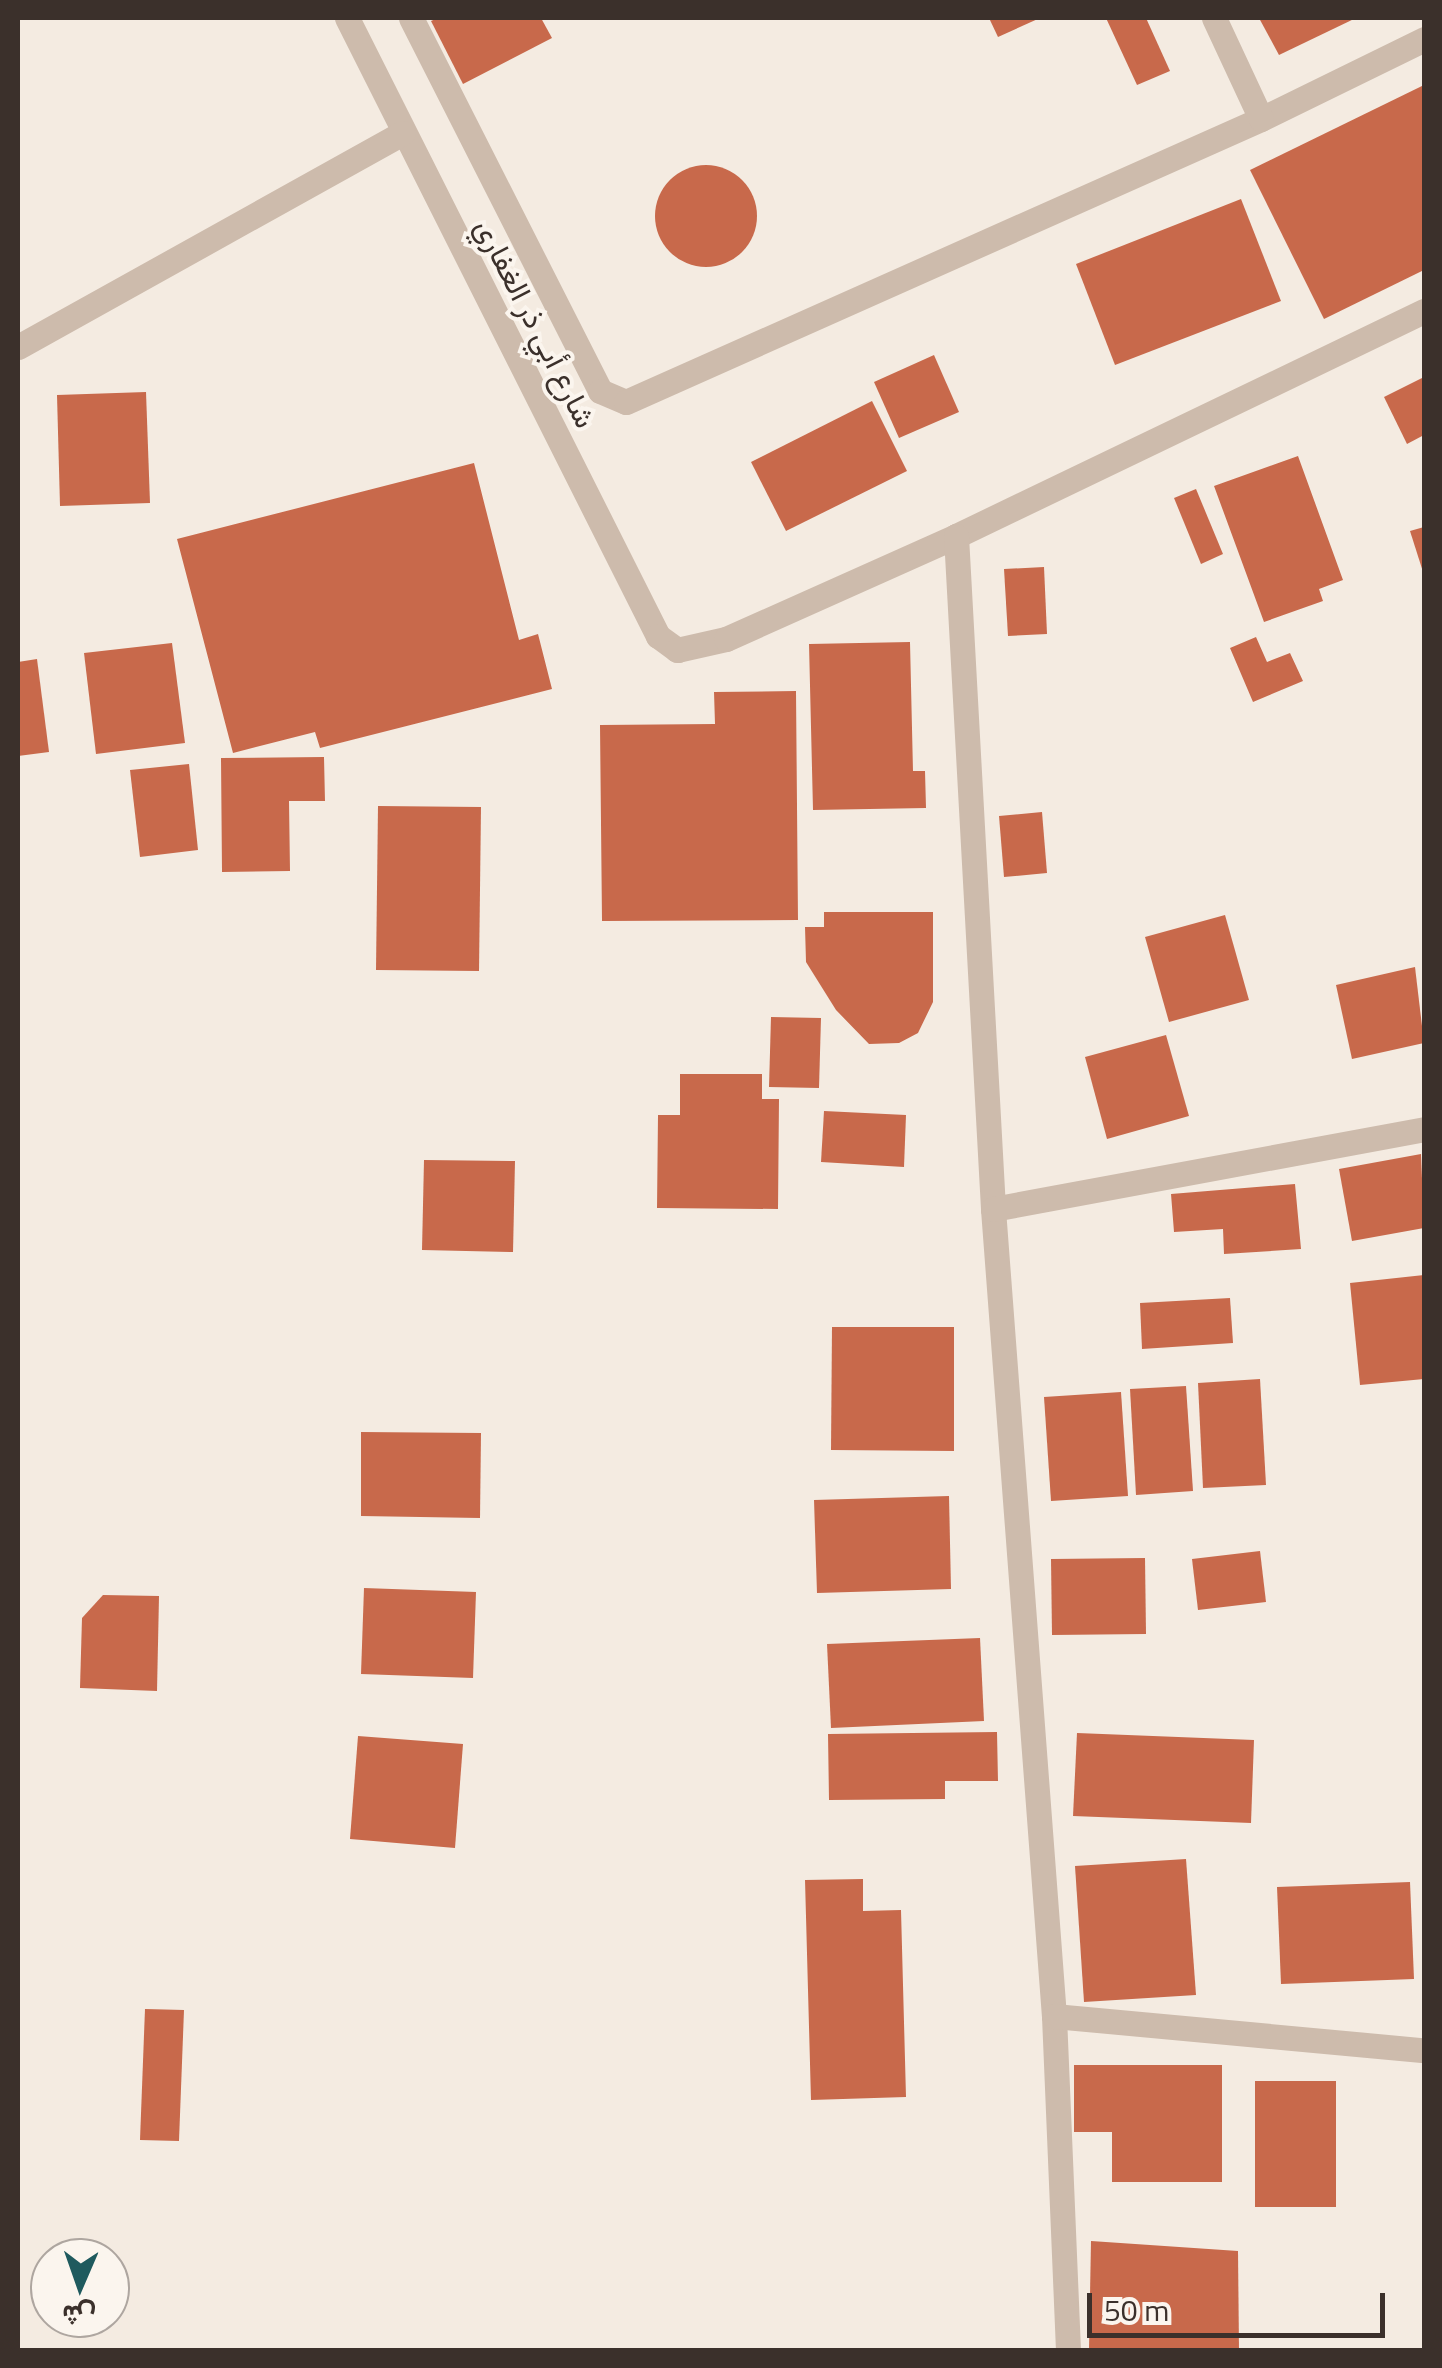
<!DOCTYPE html>
<html>
<head>
<meta charset="utf-8">
<style>
	body { margin:0 }
	#map { position:relative; width:1442px; height:2368px; overflow:hidden; background:#f4ebe1; font-family:"Titillium Web",Vazirmatn,sans-serif }
	div>[style] { position:absolute }
	.building>* { inset:0; background:#c8694b }
	.round { border-radius:50% }
	.minor>* { height:25px; margin:-12.5px; padding:0 12.5px; transform-origin:12.5px; border-radius:12.5px; background:#cdbbac }
	span { translate:-50% -50%; white-space:nowrap; text-align:center; line-height:1.15; -webkit-text-stroke:8px #fbf5ee; paint-order:stroke }
	.street-label { font-size:30px; color:#3b302b }
	.frame { position:absolute; inset:0; border:20px solid #3b302b; pointer-events:none }
	.north { position:absolute; left:30px; top:2238px; width:100px; height:100px; box-sizing:border-box; background:#fbf5ee; border:2px solid #aea6a0; border-radius:50%; rotate:182deg; font-size:28px; font-weight:700; line-height:40px; text-align:center; color:#3b302b }
	.north::after { content:''; display:block; margin:auto; width:35px; height:45px; background:#1f5a5e; clip-path:polygon(50% 0,100% 100%,50% 72%,0 100%) }
	.scale { position:absolute; left:1087px; top:2293px; width:298px; height:45px; box-sizing:border-box; border:5px solid #3b302b; border-top:0; padding-left:12px; font-size:30px; line-height:35px; white-space:nowrap; color:#3b302b; -webkit-text-stroke:8px #fbf5ee; paint-order:stroke }
</style>
</head>
<body>
<div id="map">
	<div class="building">
		<div style="clip-path:polygon(438px 18px,541px 18px,552px 38px,463px 84px,431px 21px)"></div>
		<div style="clip-path:polygon(989px 18px,1040px 18px,998px 37px)"></div>
		<div style="clip-path:polygon(1106px 18px,1146px 18px,1170px 71px,1137px 85px)"></div>
		<div style="clip-path:polygon(1259px 18px,1356px 18px,1279px 55px)"></div>
		<div style="clip-path:polygon(1424px 85px,1424px 270px,1324px 319px,1250px 170px)"></div>
		<div class="round" style="left:655px;top:165px;width:102px;height:102px"></div>
		<div style="clip-path:polygon(1241px 199px,1281px 301px,1115px 365px,1076px 264px)"></div>
		<div style="clip-path:polygon(934px 355px,959px 412px,899px 438px,874px 382px)"></div>
		<div style="clip-path:polygon(1424px 377px,1424px 435px,1407px 444px,1384px 397px)"></div>
		<div style="clip-path:polygon(146px 392px,150px 503px,60px 506px,57px 395px)"></div>
		<div style="clip-path:polygon(872px 401px,907px 471px,786px 531px,751px 462px)"></div>
		<div style="clip-path:polygon(1298px 456px,1343px 580px,1319px 589px,1323px 601px,1264px 622px,1214px 486px)"></div>
		<div style="clip-path:polygon(474px 463px,519px 640px,538px 634px,552px 689px,320px 748px,315px 732px,233px 753px,177px 539px)"></div>
		<div style="clip-path:polygon(1196px 489px,1223px 554px,1201px 564px,1174px 498px)"></div>
		<div style="clip-path:polygon(1424px 527px,1424px 575px,1410px 531px)"></div>
		<div style="clip-path:polygon(1044px 567px,1047px 634px,1008px 636px,1004px 569px)"></div>
		<div style="clip-path:polygon(1256px 637px,1267px 662px,1290px 653px,1303px 681px,1253px 702px,1230px 648px)"></div>
		<div style="clip-path:polygon(910px 642px,913px 771px,925px 771px,926px 808px,813px 810px,809px 644px)"></div>
		<div style="clip-path:polygon(172px 643px,185px 743px,96px 754px,84px 653px)"></div>
		<div style="clip-path:polygon(37px 659px,49px 752px,18px 756px,18px 662px)"></div>
		<div style="clip-path:polygon(796px 691px,798px 920px,602px 921px,600px 725px,715px 724px,714px 692px)"></div>
		<div style="clip-path:polygon(324px 757px,325px 801px,289px 801px,290px 871px,222px 872px,221px 758px)"></div>
		<div style="clip-path:polygon(189px 764px,198px 850px,140px 857px,130px 770px)"></div>
		<div style="clip-path:polygon(378px 806px,481px 807px,479px 971px,376px 970px)"></div>
		<div style="clip-path:polygon(1042px 812px,1047px 873px,1004px 877px,999px 816px)"></div>
		<div style="clip-path:polygon(824px 912px,933px 912px,933px 1002px,918px 1033px,899px 1043px,869px 1044px,836px 1010px,806px 962px,805px 927px,824px 927px)"></div>
		<div style="clip-path:polygon(1225px 915px,1249px 1000px,1169px 1022px,1145px 937px)"></div>
		<div style="clip-path:polygon(1415px 967px,1424px 1043px,1352px 1059px,1336px 985px)"></div>
		<div style="clip-path:polygon(771px 1017px,821px 1018px,819px 1088px,769px 1087px)"></div>
		<div style="clip-path:polygon(1166px 1035px,1189px 1116px,1107px 1139px,1085px 1057px)"></div>
		<div style="clip-path:polygon(680px 1074px,762px 1074px,762px 1099px,779px 1099px,778px 1209px,657px 1208px,658px 1115px,680px 1115px)"></div>
		<div style="clip-path:polygon(824px 1111px,906px 1115px,904px 1167px,821px 1162px)"></div>
		<div style="clip-path:polygon(1421px 1154px,1424px 1228px,1352px 1241px,1339px 1169px)"></div>
		<div style="clip-path:polygon(424px 1160px,515px 1161px,513px 1252px,422px 1250px)"></div>
		<div style="clip-path:polygon(1295px 1184px,1301px 1249px,1224px 1254px,1223px 1229px,1174px 1232px,1171px 1194px)"></div>
		<div style="clip-path:polygon(1424px 1275px,1424px 1379px,1360px 1385px,1350px 1283px)"></div>
		<div style="clip-path:polygon(1230px 1298px,1233px 1343px,1142px 1349px,1140px 1303px)"></div>
		<div style="clip-path:polygon(832px 1327px,954px 1327px,954px 1451px,831px 1450px)"></div>
		<div style="clip-path:polygon(1260px 1379px,1266px 1485px,1203px 1488px,1198px 1383px)"></div>
		<div style="clip-path:polygon(1186px 1386px,1193px 1491px,1136px 1495px,1130px 1389px)"></div>
		<div style="clip-path:polygon(1121px 1392px,1128px 1496px,1051px 1501px,1044px 1397px)"></div>
		<div style="clip-path:polygon(361px 1432px,481px 1433px,480px 1518px,361px 1516px)"></div>
		<div style="clip-path:polygon(949px 1496px,951px 1589px,817px 1593px,814px 1500px)"></div>
		<div style="clip-path:polygon(1260px 1551px,1266px 1602px,1198px 1610px,1192px 1559px)"></div>
		<div style="clip-path:polygon(1145px 1558px,1146px 1634px,1052px 1635px,1051px 1559px)"></div>
		<div style="clip-path:polygon(364px 1588px,476px 1592px,473px 1678px,361px 1674px)"></div>
		<div style="clip-path:polygon(103px 1595px,159px 1596px,157px 1691px,80px 1688px,82px 1618px)"></div>
		<div style="clip-path:polygon(980px 1638px,984px 1721px,831px 1728px,827px 1644px)"></div>
		<div style="clip-path:polygon(997px 1732px,998px 1781px,945px 1781px,945px 1799px,829px 1800px,828px 1734px)"></div>
		<div style="clip-path:polygon(1077px 1733px,1254px 1740px,1251px 1823px,1073px 1816px)"></div>
		<div style="clip-path:polygon(358px 1736px,463px 1744px,455px 1848px,350px 1839px)"></div>
		<div style="clip-path:polygon(1186px 1859px,1196px 1995px,1084px 2002px,1075px 1866px)"></div>
		<div style="clip-path:polygon(863px 1879px,863px 1911px,901px 1910px,906px 2097px,811px 2100px,805px 1880px)"></div>
		<div style="clip-path:polygon(1410px 1882px,1414px 1979px,1281px 1984px,1277px 1887px)"></div>
		<div style="clip-path:polygon(145px 2009px,184px 2010px,179px 2141px,140px 2140px)"></div>
		<div style="clip-path:polygon(1074px 2065px,1222px 2065px,1222px 2182px,1112px 2182px,1112px 2132px,1074px 2132px)"></div>
		<div style="clip-path:polygon(1255px 2081px,1336px 2081px,1336px 2207px,1255px 2207px)"></div>
		<div style="clip-path:polygon(1091px 2241px,1238px 2251px,1239px 2350px,1089px 2350px)"></div>
	</div>
	<div class="minor">
		<div style="left:347px;top:18px;width:692px;rotate:63.29deg"></div>
		<div style="left:658px;top:636px;width:24px;rotate:36deg"></div>
		<div style="left:677px;top:650px;width:50px;rotate:-12.7deg"></div>
		<div style="left:726px;top:639px;width:252px;rotate:-24.1deg"></div>
		<div style="left:956px;top:536px;width:519px;rotate:-25.68deg"></div>
		<div style="left:411px;top:18px;width:418px;rotate:63.1deg"></div>
		<div style="left:600px;top:391px;width:28px;rotate:23deg"></div>
		<div style="left:626px;top:402px;width:695px;rotate:-24.02deg"></div>
		<div style="left:1261px;top:119px;width:182px;rotate:-26.1deg"></div>
		<div style="left:1214px;top:18px;width:111px;rotate:65deg"></div>
		<div style="left:18px;top:347px;width:440px;rotate:-29.1deg"></div>
		<div style="left:956px;top:536px;width:674px;rotate:86.85deg"></div>
		<div style="left:993px;top:1209px;width:809px;rotate:85.68deg"></div>
		<div style="left:1054px;top:2016px;width:334px;rotate:87.6deg"></div>
		<div style="left:993px;top:1209px;width:438px;rotate:-10.5deg"></div>
		<div style="left:1054px;top:2016px;width:372px;rotate:5.3deg"></div>
	</div>
	<div class="street-label">
		<span style="left:536px;top:323px;rotate:63deg">شارع أبي ذر الغفاري</span>
	</div>
	<div class="frame"></div>
	<div class="north">ش</div>
	<div class="scale">50 m</div>
</div>
</body>
</html>
